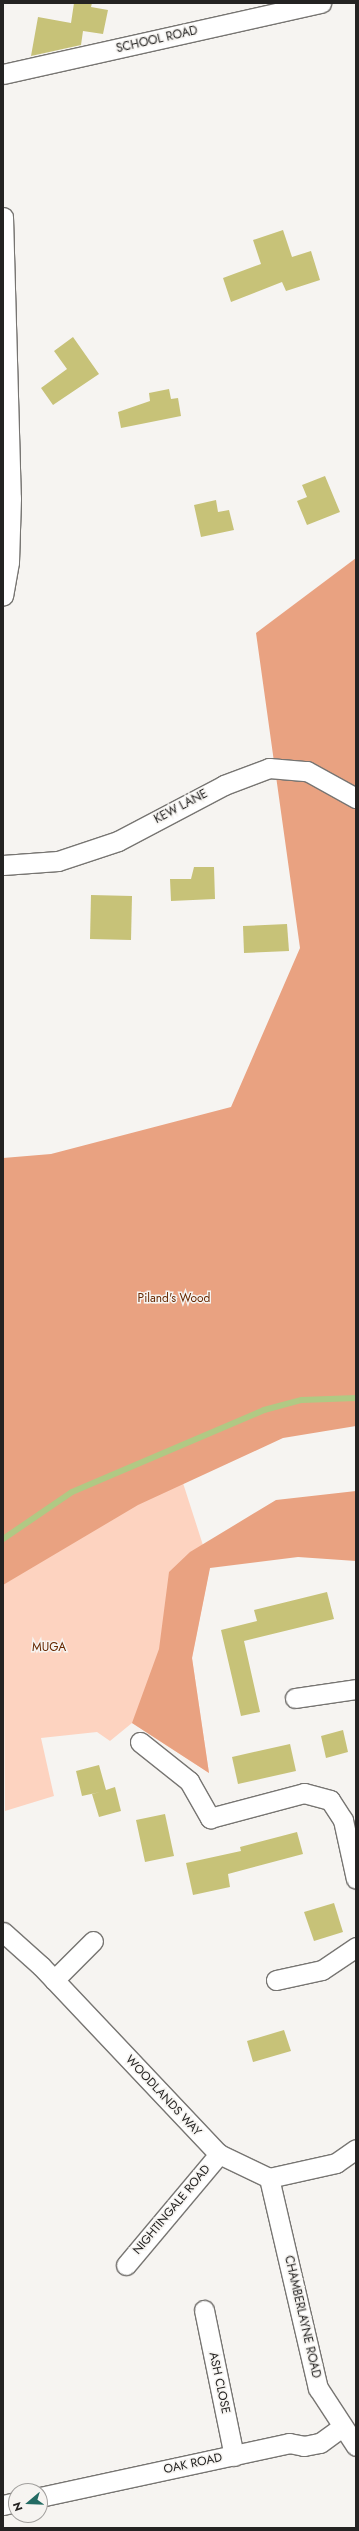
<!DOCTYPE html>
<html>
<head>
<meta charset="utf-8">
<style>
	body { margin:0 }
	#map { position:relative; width:359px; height:2531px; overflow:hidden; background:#f6f4f1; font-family:Jost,sans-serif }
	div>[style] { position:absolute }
	.green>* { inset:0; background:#fdd3c0 }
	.forest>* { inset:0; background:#e9a281 }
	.stream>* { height:6px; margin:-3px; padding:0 3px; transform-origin:3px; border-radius:3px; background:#b0c984 }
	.building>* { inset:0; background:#c7c278 }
	.roads { filter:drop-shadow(1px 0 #777572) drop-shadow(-1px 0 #777572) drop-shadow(0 1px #777572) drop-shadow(0 -1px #777572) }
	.minor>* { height:19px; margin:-9.5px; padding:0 9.5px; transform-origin:9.5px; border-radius:9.5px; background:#fff }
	span { translate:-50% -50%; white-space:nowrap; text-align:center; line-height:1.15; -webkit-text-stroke:3px #f6f4f1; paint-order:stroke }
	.street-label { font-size:12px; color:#242322 }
	.park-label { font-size:12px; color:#672902 }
	.frame { position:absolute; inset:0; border:4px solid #242322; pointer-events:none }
	.north { position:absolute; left:8px; top:2483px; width:40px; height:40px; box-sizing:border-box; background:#f6f4f1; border:1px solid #a2a09e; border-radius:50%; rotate:251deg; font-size:11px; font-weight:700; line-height:16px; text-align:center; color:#242322 }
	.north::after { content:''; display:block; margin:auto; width:14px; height:18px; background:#236b63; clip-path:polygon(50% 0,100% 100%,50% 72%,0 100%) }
</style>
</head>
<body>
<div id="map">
	<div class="green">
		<div style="clip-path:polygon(174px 1455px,210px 1567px,192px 1658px,209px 1773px,132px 1723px,110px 1741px,97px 1732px,41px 1738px,54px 1796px,5px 1811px,3px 1547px)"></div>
	</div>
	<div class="forest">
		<div style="clip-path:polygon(356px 558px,356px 1426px,283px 1438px,138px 1505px,3px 1585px,3px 1158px,51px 1154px,231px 1107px,300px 948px,256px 633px)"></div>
		<div style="clip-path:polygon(356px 1491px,356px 1561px,298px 1557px,210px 1568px,192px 1658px,209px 1773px,132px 1723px,159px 1649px,169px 1572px,190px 1552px,276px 1500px)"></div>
	</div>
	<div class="stream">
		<div style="left:3px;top:1539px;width:83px;rotate:-34.3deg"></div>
		<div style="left:72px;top:1492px;width:209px;rotate:-23.1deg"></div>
		<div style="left:264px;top:1410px;width:39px;rotate:-15deg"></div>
		<div style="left:302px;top:1400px;width:54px;rotate:-2.1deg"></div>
	</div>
	<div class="building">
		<div style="clip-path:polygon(74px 3px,92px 3px,91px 7px,108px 10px,103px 34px,83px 31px,81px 45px,31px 56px,38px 17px,71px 23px)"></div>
		<div style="clip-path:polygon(283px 230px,292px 257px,311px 251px,320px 280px,286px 291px,282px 282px,231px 302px,223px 278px,261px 264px,253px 240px)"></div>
		<div style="clip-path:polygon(73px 337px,99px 374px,53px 405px,41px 388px,67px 369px,54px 351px)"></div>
		<div style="clip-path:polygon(169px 389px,171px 399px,178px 398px,181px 416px,121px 428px,118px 412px,150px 401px,149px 393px)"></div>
		<div style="clip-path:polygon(325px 476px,340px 512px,307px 525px,297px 501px,307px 497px,302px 485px)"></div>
		<div style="clip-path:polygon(216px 500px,218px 512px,229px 510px,234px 530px,201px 537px,194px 505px)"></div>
		<div style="clip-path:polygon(194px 867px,214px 867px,215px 899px,171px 901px,170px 879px,191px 879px)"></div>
		<div style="clip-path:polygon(91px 895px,132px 896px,131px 940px,90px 939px)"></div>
		<div style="clip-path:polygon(287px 924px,289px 951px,244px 953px,243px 926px)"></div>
		<div style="clip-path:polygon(327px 1592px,334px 1619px,244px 1641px,260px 1712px,241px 1716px,221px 1630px,257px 1621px,254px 1610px)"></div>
		<div style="clip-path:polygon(343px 1730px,348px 1752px,326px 1758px,321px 1736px)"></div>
		<div style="clip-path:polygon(290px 1744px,296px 1771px,238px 1784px,232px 1757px)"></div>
		<div style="clip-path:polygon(99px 1765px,106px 1790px,115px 1787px,121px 1811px,99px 1817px,92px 1794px,100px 1792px,82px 1796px,76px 1771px)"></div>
		<div style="clip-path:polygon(165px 1814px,174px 1856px,145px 1862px,136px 1820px)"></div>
		<div style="clip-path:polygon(297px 1832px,303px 1854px,228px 1874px,230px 1887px,193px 1895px,186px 1863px,241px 1851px,240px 1847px)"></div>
		<div style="clip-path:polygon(334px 1903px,343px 1932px,314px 1941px,304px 1912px)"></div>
		<div style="clip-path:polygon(284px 2030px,291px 2051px,253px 2062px,247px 2041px)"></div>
	</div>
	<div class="roads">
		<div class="minor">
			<div style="left:3px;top:74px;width:326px;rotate:-12.6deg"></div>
			<div style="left:3px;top:217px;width:281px;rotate:88.4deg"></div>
			<div style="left:11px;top:498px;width:64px;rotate:91.8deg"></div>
			<div style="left:9px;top:562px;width:34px;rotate:100deg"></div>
			<div style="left:3px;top:865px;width:55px;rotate:-4.2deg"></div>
			<div style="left:58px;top:861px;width:63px;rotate:-18.4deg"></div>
			<div style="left:118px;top:841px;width:120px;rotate:-27.8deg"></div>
			<div style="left:224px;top:785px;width:48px;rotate:-20.7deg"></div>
			<div style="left:269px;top:768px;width:38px;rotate:5deg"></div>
			<div style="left:307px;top:771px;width:56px;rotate:28.9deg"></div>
			<div style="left:295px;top:1698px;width:62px;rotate:-8.4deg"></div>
			<div style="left:140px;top:1742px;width:63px;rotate:38.5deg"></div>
			<div style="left:189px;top:1781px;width:43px;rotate:60.4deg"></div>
			<div style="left:210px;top:1818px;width:97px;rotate:-14.9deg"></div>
			<div style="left:304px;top:1793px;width:27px;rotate:15deg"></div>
			<div style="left:330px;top:1800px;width:24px;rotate:57deg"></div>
			<div style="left:343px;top:1820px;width:60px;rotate:77.6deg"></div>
			<div style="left:3px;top:1932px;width:51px;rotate:41.8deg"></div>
			<div style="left:41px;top:1966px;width:259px;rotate:46.6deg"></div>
			<div style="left:219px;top:2154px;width:55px;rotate:25.6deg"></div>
			<div style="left:269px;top:2178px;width:69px;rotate:-12.6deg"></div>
			<div style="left:336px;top:2163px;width:24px;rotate:-35deg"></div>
			<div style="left:54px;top:1980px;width:55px;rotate:-45deg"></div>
			<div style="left:276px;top:1980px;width:47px;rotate:-12.3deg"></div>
			<div style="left:322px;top:1970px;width:41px;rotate:-34.1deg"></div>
			<div style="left:269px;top:2178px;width:216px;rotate:76.9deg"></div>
			<div style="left:318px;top:2388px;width:69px;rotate:56.8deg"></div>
			<div style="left:126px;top:2265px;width:145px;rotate:-50deg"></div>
			<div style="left:204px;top:2310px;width:149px;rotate:78.4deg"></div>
			<div style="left:40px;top:2497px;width:255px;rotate:-12.2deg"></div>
			<div style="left:289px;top:2443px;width:15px;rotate:11deg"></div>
			<div style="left:304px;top:2446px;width:16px;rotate:-11deg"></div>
			<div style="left:320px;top:2443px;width:27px;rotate:-36deg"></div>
			<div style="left:3px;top:2505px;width:13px;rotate:-13deg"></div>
		</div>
	</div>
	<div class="street-label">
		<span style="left:157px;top:40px;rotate:-13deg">SCHOOL ROAD</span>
		<span style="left:181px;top:807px;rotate:-28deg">KEW LANE</span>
		<span style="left:163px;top:2096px;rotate:47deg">WOODLANDS WAY</span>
		<span style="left:172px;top:2210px;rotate:-50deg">NIGHTINGALE ROAD</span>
		<span style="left:302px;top:2317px;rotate:77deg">CHAMBERLAYNE ROAD</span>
		<span style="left:219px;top:2383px;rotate:78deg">ASH CLOSE</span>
		<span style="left:193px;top:2464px;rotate:-12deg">OAK ROAD</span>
	</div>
	<div class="park-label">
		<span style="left:174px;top:1299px">Piland's Wood</span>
		<span style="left:49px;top:1648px">MUGA</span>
	</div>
	<div class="frame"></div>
	<div class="north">N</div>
</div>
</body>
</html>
